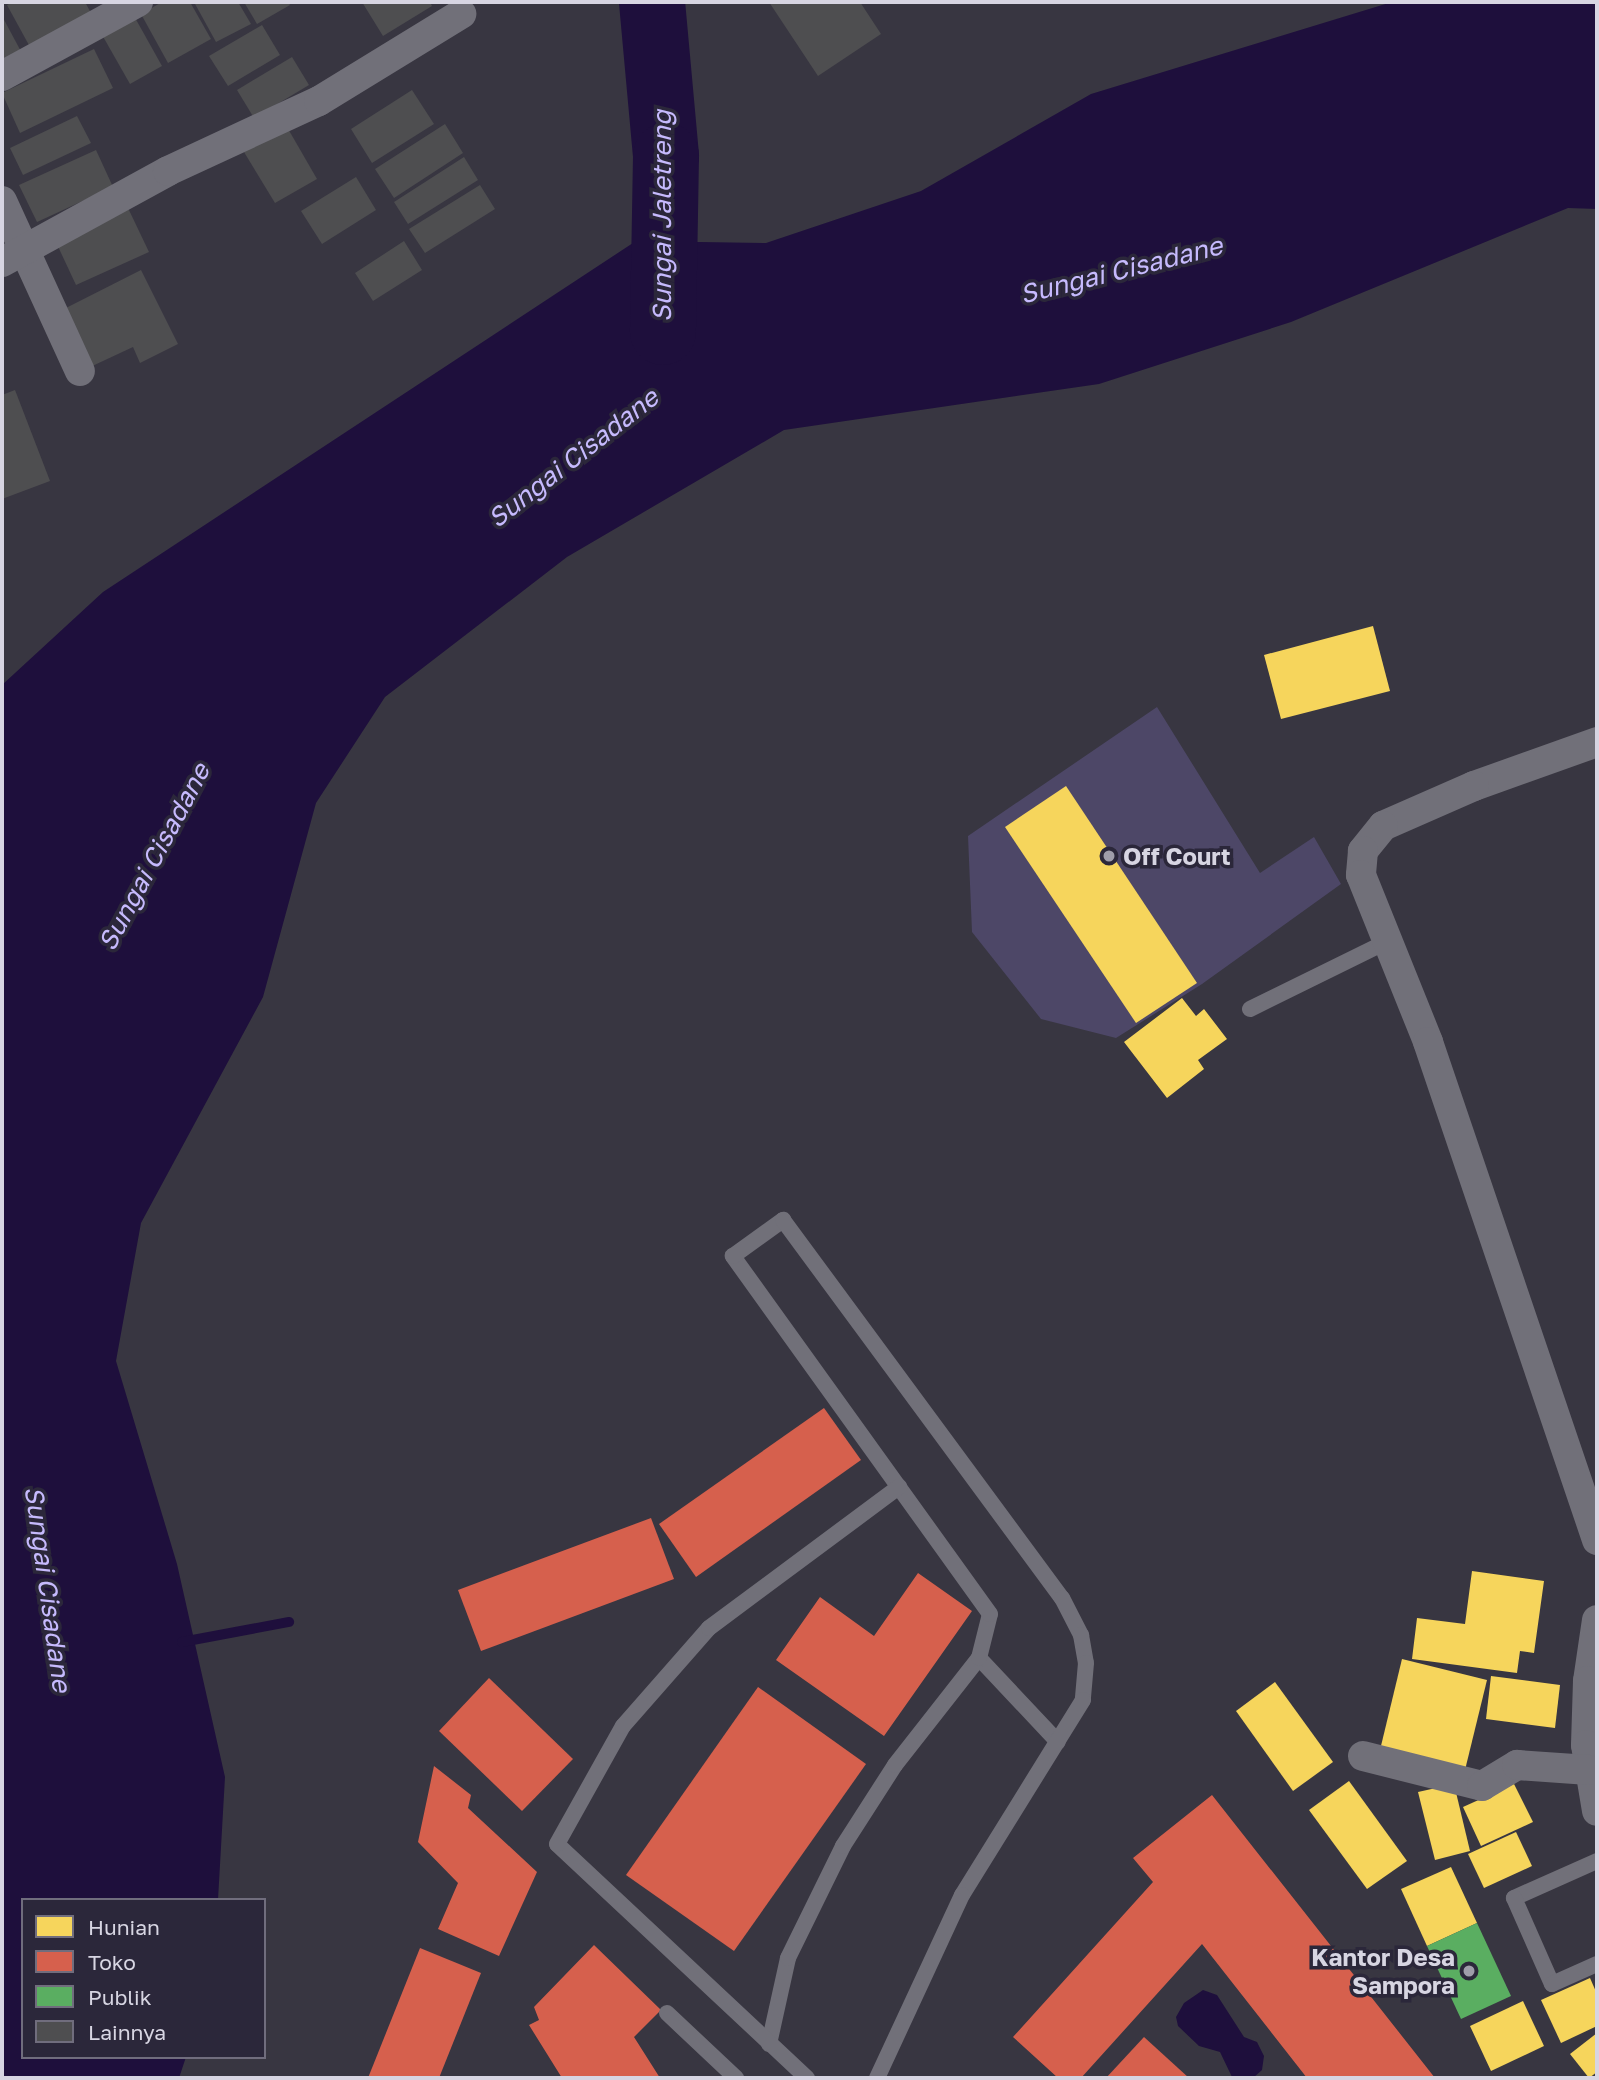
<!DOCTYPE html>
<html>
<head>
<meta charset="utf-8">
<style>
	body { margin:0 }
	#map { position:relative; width:1599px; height:2080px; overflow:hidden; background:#383641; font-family:"Golos Text",sans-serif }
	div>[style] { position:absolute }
	.green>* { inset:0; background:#4d4767 }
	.water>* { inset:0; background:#1e0f3c }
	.homes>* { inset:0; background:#f6d55c }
	.shops>* { inset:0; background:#d6604d }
	.public>* { inset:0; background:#5aae61 }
	.stream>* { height:10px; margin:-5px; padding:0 5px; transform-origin:5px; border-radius:5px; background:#1e0f3c }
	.river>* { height:66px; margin:-33px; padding:0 33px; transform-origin:33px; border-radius:33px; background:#1e0f3c }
	.building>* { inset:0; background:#4e4e50 }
	.lane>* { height:16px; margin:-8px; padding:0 8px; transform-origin:8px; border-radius:8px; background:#717079 }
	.street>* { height:30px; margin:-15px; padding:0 15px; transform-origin:15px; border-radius:15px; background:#717079 }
	.dots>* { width:19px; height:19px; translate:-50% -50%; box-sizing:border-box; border:4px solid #2b273a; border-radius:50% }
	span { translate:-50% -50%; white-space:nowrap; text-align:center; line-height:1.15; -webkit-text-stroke:7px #2b273a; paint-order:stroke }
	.poi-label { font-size:24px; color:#d7d5e2; font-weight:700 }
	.left { translate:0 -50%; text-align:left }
	.right { translate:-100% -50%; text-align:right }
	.water-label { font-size:26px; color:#c6bafd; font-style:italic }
	.frame { position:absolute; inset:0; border:4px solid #d7d5e2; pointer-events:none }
	.legend { position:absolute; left:21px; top:1898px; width:245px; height:161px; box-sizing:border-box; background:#2b273a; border:2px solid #706d7d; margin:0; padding:9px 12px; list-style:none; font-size:21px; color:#d7d5e2 }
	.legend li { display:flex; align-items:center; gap:14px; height:35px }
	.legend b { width:35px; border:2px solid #706d7d }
</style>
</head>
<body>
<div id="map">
	<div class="green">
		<div style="clip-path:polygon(1157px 707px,1260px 873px,1314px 837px,1341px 884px,1202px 984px,1116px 1038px,1041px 1019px,972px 932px,968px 836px)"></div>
	</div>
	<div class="water">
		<div style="clip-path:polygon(1392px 2px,1597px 2px,1597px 209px,1568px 208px,1291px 322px,1099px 384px,784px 430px,567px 557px,385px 697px,316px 803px,263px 997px,141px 1223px,116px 1361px,177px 1564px,225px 1777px,218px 1900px,23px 1900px,23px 2057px,186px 2057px,179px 2078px,2px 2078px,2px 685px,103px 592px,636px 241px,766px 243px,921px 191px,1091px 94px)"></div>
		<div style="clip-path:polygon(1203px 1990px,1217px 1995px,1244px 2037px,1257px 2042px,1264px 2056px,1262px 2070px,1253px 2078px,1232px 2077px,1220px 2052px,1199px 2046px,1178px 2026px,1176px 2017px,1184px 2003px)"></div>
	</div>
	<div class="homes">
		<div style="clip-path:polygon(1373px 626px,1390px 691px,1281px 719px,1264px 655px)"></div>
		<div style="clip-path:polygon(1066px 786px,1197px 983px,1136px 1023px,1005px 827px)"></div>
		<div style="clip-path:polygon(1182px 998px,1196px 1016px,1204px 1009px,1227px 1039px,1198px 1060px,1204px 1069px,1167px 1098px,1124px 1042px)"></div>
		<div style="clip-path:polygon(1472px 1571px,1544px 1581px,1534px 1653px,1520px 1651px,1517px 1673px,1412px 1659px,1417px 1618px,1465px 1624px)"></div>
		<div style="clip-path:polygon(1402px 1659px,1487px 1680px,1465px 1770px,1380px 1750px)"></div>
		<div style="clip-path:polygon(1491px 1676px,1560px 1685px,1555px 1728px,1486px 1719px)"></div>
		<div style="clip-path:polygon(1275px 1682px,1333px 1762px,1293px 1791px,1236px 1711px)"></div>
		<div style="clip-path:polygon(1349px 1781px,1407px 1861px,1367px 1889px,1309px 1810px)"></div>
		<div style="clip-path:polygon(1454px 1784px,1470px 1851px,1435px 1860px,1418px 1792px)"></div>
		<div style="clip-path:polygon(1514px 1784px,1533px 1822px,1481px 1846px,1463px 1807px)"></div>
		<div style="clip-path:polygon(1516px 1832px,1532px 1866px,1484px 1888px,1468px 1854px)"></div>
		<div style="clip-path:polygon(1451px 1867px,1477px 1923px,1427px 1946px,1401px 1889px)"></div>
		<div style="clip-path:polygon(1590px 1978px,1597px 1994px,1597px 2026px,1561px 2043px,1541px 2000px)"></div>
		<div style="clip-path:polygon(1523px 2001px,1544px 2046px,1491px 2071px,1470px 2026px)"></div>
		<div style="clip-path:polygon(1597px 2033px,1597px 2072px,1589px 2078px,1570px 2054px)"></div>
	</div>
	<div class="shops">
		<div style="clip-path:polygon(824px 1408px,861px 1460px,696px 1577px,659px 1524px)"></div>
		<div style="clip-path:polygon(651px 1518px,674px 1579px,481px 1651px,458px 1590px)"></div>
		<div style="clip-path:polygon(918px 1573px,972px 1611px,884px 1736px,776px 1660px,820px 1597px,874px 1636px)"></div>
		<div style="clip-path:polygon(489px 1678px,573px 1759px,522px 1811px,439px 1731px)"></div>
		<div style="clip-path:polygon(758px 1687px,866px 1764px,734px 1951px,626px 1875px)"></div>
		<div style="clip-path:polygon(434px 1766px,471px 1795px,468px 1808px,537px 1872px,499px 1956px,438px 1929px,458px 1883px,418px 1842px)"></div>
		<div style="clip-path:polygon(1212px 1795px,1435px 2078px,1307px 2078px,1202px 1944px,1081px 2078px,1058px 2078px,1013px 2037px,1153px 1882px,1133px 1858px)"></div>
		<div style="clip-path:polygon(594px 1945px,661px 2010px,634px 2037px,660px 2078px,562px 2078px,529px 2025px,539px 2020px,534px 2007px)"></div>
		<div style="clip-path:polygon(420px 1948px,481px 1973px,439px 2078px,368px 2078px)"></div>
		<div style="clip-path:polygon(1144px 2037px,1189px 2078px,1106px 2078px)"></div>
	</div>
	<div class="public">
		<div style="clip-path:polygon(1477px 1923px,1511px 1996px,1461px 2019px,1427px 1946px)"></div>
	</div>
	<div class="stream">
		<div style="left:182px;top:1642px;width:109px;rotate:-10.6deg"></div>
	</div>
	<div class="river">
		<div style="left:652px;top:2px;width:155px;rotate:84.8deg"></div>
		<div style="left:666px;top:156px;width:176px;rotate:91deg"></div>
	</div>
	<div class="building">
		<div style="clip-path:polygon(13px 2px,85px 2px,91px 13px,30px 47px,7px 5px)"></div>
		<div style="clip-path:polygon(162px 2px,190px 2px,211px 39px,168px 63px,141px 14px)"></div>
		<div style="clip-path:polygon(194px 2px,238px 2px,251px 24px,216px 42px)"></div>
		<div style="clip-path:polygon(244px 2px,288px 2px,290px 5px,257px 24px)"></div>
		<div style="clip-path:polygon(362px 2px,430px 2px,432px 6px,383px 36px)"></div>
		<div style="clip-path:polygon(769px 2px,860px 2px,881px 34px,818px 76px)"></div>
		<div style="clip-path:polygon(129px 7px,162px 66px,130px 84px,97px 26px)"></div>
		<div style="clip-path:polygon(2px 16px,24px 57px,2px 70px)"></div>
		<div style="clip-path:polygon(262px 25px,280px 55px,228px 86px,209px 56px)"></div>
		<div style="clip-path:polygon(94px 49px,113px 88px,20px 133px,2px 93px)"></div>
		<div style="clip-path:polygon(292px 57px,309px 85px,254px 118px,237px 90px)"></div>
		<div style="clip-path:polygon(412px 90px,434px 124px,372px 163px,351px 129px)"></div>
		<div style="clip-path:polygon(77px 116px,91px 143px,23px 175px,10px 148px)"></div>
		<div style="clip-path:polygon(445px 124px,463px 153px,394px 198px,375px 169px)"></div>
		<div style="clip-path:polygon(287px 127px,317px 179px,275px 203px,244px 152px)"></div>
		<div style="clip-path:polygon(96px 150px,113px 187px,37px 222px,19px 185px)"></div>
		<div style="clip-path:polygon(464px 157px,478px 180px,408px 224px,394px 202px)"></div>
		<div style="clip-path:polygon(356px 177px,376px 210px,322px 244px,301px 211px)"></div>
		<div style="clip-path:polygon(480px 185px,495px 209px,425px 253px,409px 229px)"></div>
		<div style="clip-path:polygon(128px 208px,149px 252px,76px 285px,55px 240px)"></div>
		<div style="clip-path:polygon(404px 241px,422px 270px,373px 301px,355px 273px)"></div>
		<div style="clip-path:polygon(141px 270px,178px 344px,140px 363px,133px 347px,88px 368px,60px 311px)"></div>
		<div style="clip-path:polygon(15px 390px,50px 481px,2px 499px,2px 395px)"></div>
	</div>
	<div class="lane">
		<div style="left:1250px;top:1009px;width:152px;rotate:-26.2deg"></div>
		<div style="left:979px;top:1658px;width:115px;rotate:46.8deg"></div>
		<div style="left:1597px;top:1861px;width:91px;rotate:156deg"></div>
		<div style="left:1514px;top:1898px;width:94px;rotate:66.2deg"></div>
		<div style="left:1552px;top:1984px;width:49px;rotate:-24deg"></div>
		<div style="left:667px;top:2013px;width:95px;rotate:43.3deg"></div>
		<div style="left:769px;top:2044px;width:88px;rotate:-77.5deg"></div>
		<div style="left:788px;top:1958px;width:125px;rotate:-63.8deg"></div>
		<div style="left:843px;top:1846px;width:96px;rotate:-57.3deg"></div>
		<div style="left:895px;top:1765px;width:136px;rotate:-51.9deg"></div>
		<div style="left:979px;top:1658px;width:45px;rotate:-76deg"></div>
		<div style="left:990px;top:1614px;width:441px;rotate:-125.7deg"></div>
		<div style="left:733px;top:1256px;width:62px;rotate:-35.8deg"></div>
		<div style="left:783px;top:1220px;width:470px;rotate:53.6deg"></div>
		<div style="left:1062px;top:1598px;width:42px;rotate:62.8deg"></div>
		<div style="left:1081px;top:1635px;width:28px;rotate:80deg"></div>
		<div style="left:1086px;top:1663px;width:37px;rotate:95deg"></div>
		<div style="left:1083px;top:1700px;width:229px;rotate:121.8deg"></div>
		<div style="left:962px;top:1895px;width:202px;rotate:114.9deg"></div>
		<div style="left:807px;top:2078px;width:342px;rotate:-136.9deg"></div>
		<div style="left:557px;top:1844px;width:135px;rotate:-60.8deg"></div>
		<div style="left:623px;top:1726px;width:130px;rotate:-48.7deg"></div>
		<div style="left:709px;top:1628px;width:237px;rotate:-36.6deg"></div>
	</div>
	<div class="street">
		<div style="left:2px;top:76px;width:155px;rotate:-28.6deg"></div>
		<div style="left:2px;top:201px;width:187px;rotate:65.4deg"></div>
		<div style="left:2px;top:262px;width:189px;rotate:-28.7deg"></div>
		<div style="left:168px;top:171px;width:166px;rotate:-24.9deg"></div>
		<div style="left:319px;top:101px;width:167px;rotate:-31.5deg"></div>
		<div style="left:1597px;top:742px;width:131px;rotate:160.3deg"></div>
		<div style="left:1474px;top:786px;width:99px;rotate:156.3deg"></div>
		<div style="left:1383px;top:826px;width:32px;rotate:129deg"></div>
		<div style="left:1363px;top:851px;width:24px;rotate:95deg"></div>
		<div style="left:1361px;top:875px;width:180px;rotate:68.1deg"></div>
		<div style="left:1428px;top:1042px;width:526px;rotate:71.25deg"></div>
		<div style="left:1597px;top:1620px;width:62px;rotate:98.4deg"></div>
		<div style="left:1588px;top:1681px;width:64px;rotate:91.8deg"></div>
		<div style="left:1586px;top:1745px;width:67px;rotate:80.5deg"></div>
		<div style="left:1363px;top:1756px;width:123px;rotate:14.1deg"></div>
		<div style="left:1482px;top:1786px;width:41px;rotate:-31deg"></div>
		<div style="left:1517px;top:1765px;width:72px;rotate:4deg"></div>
	</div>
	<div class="dots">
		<div style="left:1109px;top:856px;background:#9f9daa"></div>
		<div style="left:1469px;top:1971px;background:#9f9daa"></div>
	</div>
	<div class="poi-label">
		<span class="left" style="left:1123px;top:856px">Off Court</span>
		<span class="right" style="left:1455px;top:1971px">Kantor Desa<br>Sampora</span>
	</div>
	<div class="water-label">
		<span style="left:662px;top:216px;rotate:-90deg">Sungai Jaletreng</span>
		<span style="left:1121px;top:270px;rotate:-14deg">Sungai Cisadane</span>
		<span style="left:573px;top:458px;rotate:-38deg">Sungai Cisadane</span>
		<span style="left:154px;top:857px;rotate:-62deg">Sungai Cisadane</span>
		<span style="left:48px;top:1589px;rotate:82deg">Sungai Cisadane</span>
	</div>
	<div class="frame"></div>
	<ul class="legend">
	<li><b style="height:19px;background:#f6d55c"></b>Hunian</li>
	<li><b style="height:19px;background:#d6604d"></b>Toko</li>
	<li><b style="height:19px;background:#5aae61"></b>Publik</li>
	<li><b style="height:19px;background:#4e4e50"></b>Lainnya</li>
	</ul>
</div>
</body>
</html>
